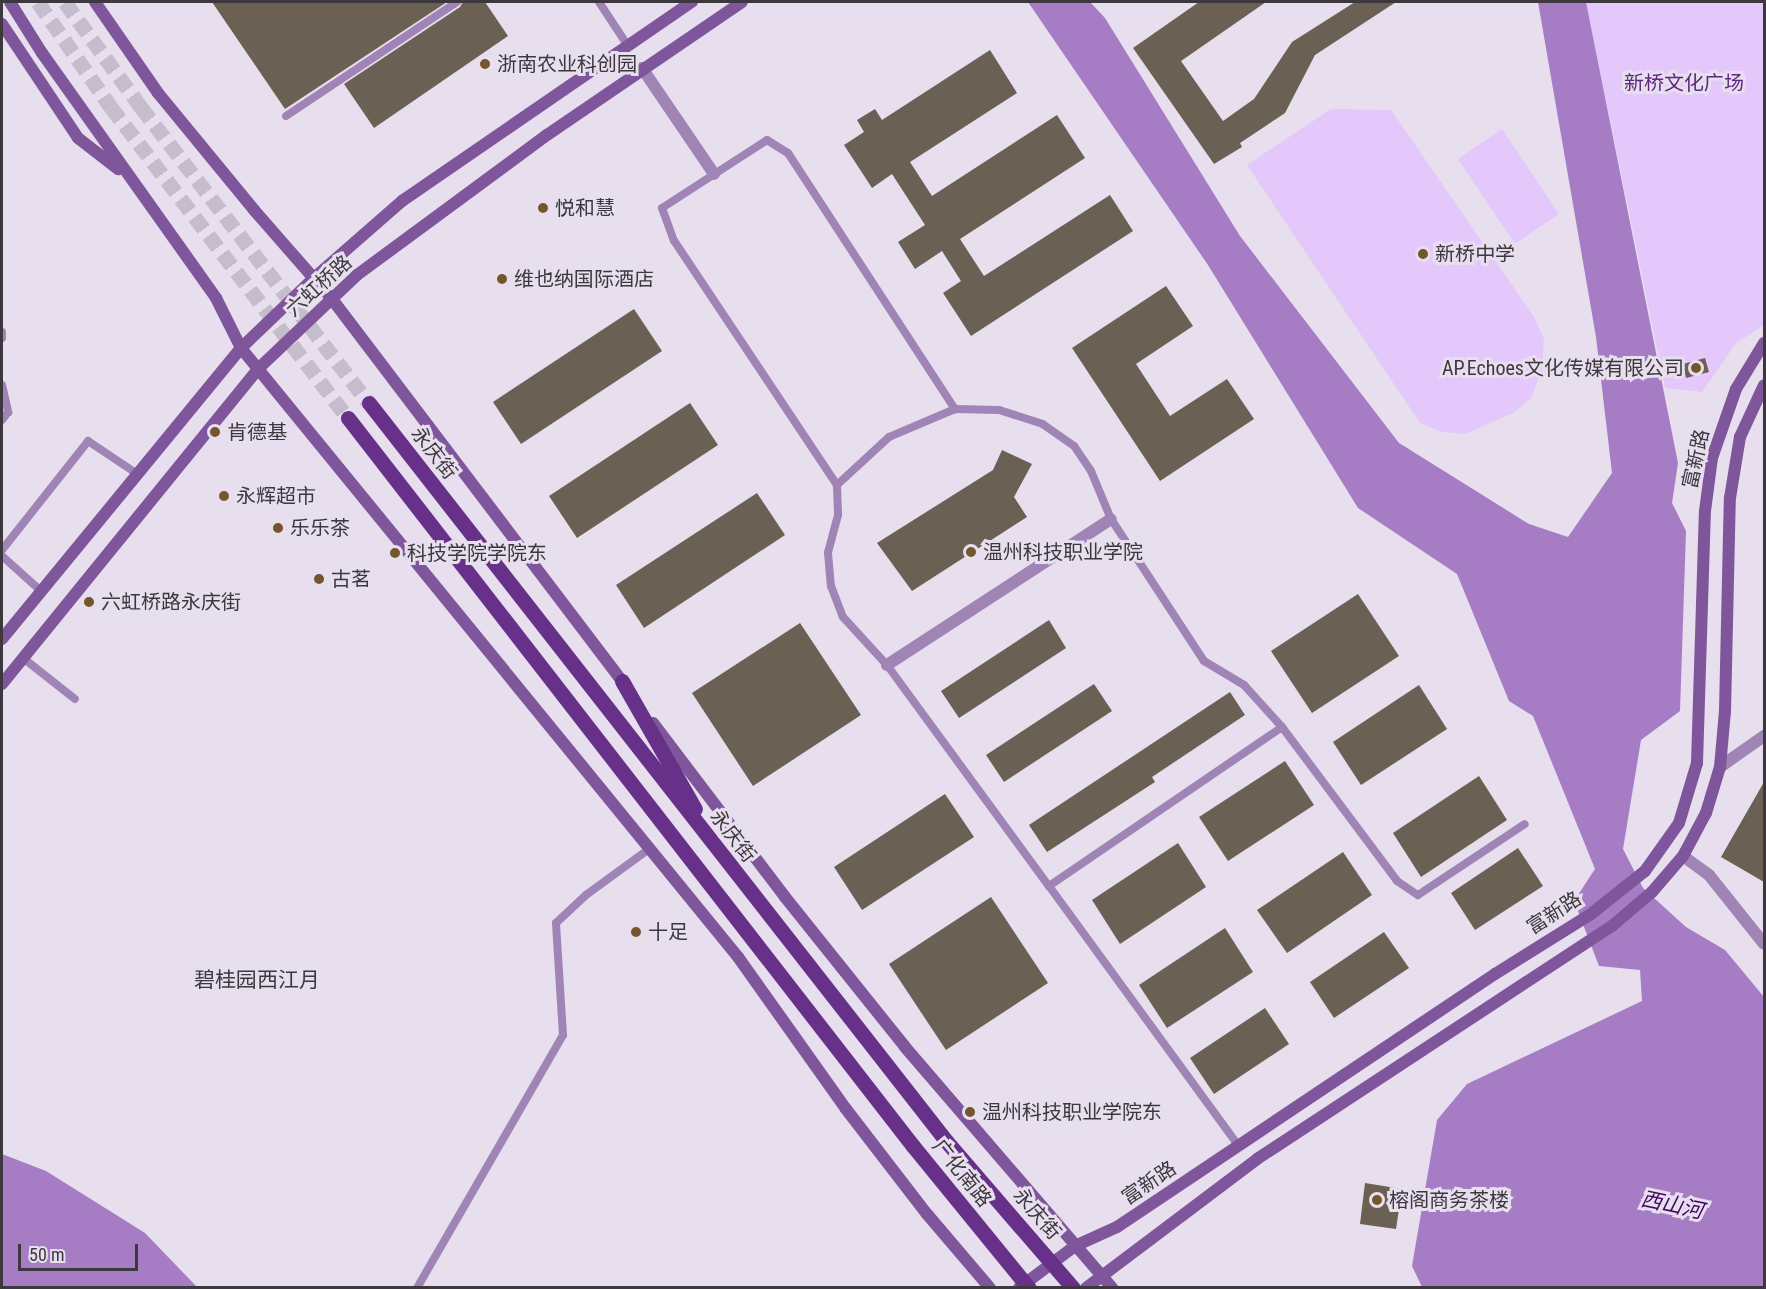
<!DOCTYPE html>
<html>
<head>
<meta charset="utf-8">
<style>
	body { margin:0 }
	#map { position:relative; width:1766px; height:1289px; overflow:hidden; background:#e7deee; font-family:"Roboto Condensed","Noto Sans SC",sans-serif }
	div>[style] { position:absolute }
	.green>* { inset:0; background:#e4c7fb }
	.water>* { inset:0; background:#a67cc4 }
	.building>* { inset:0; background:#6a6054 }
	.primary-tunnel>* { height:15px; margin-top:-7.5px; transform-origin:0; background:repeating-linear-gradient(90deg,#c5bdcb 0 15px,transparent 0 23px) }
	.lane>* { height:8px; margin:-4px; padding:0 4px; transform-origin:4px; border-radius:4px; background:#9f84b5 }
	.street>* { height:12px; margin:-6px; padding:0 6px; transform-origin:6px; border-radius:6px; background:#9f84b5 }
	.secondary>* { height:12px; margin:-6px; padding:0 6px; transform-origin:6px; border-radius:6px; background:#7f559c }
	.primary>* { height:15px; margin:-7.5px; padding:0 7.5px; transform-origin:7.5px; border-radius:7.5px; background:#673089 }
	.dots>* { width:16px; height:16px; translate:-50% -50%; box-sizing:border-box; border:3px solid #e7deee; border-radius:50% }
	span { translate:-50% -50%; white-space:nowrap; text-align:center; line-height:1.15; -webkit-text-stroke:6px #e7deee; paint-order:stroke }
	.poi-label { font-size:20px; color:#3c383e }
	.left { translate:0 -50%; text-align:left }
	.right { translate:-100% -50%; text-align:right }
	.park-label { font-size:20px; color:#5d287e }
	.street-label { font-size:20px; color:#3c383e }
	.neighbourhood-label { font-size:21px; color:#3c383e }
	.water-label { font-size:21px; color:#420560; font-style:italic }
	.frame { position:absolute; inset:0; border:3px solid #3c383e; pointer-events:none }
	.scale { position:absolute; left:18px; top:1244px; width:120px; height:27px; box-sizing:border-box; border:3px solid #3c383e; border-top:0; padding-left:8px; font-size:18px; line-height:21px; white-space:nowrap; color:#3c383e; -webkit-text-stroke:4px #e7deee; paint-order:stroke }
</style>
</head>
<body>
<div id="map">
	<div class="green">
		<div style="clip-path:polygon(1586px 2px,1764px 2px,1764px 325px,1736px 343px,1702px 392px,1665px 388px)"></div>
		<div style="clip-path:polygon(1331px 109px,1391px 110px,1534px 317px,1544px 339px,1542px 370px,1531px 398px,1513px 413px,1465px 434px,1442px 432px,1420px 423px,1247px 165px)"></div>
		<div style="clip-path:polygon(1502px 129px,1559px 214px,1515px 244px,1458px 159px)"></div>
	</div>
	<div class="water">
		<div style="clip-path:polygon(1028px 2px,1090px 2px,1105px 18px,1240px 236px,1399px 443px,1529px 524px,1568px 537px,1612px 473px,1596px 337px,1538px 2px,1586px 2px,1678px 463px,1672px 503px,1686px 531px,1680px 711px,1641px 740px,1623px 849px,1643px 888px,1686px 927px,1725px 950px,1764px 997px,1764px 1287px,1422px 1287px,1412px 1266px,1437px 1120px,1467px 1084px,1642px 1001px,1640px 970px,1599px 966px,1574px 901px,1595px 869px,1533px 716px,1509px 701px,1457px 574px,1358px 508px,1208px 265px)"></div>
		<div style="clip-path:polygon(2px 1154px,46px 1171px,145px 1233px,197px 1287px,2px 1287px)"></div>
	</div>
	<div class="building">
		<div style="clip-path:polygon(212px 2px,447px 2px,285px 109px)"></div>
		<div style="clip-path:polygon(463px 2px,485px 2px,508px 36px,374px 128px,344px 84px,460px 7px)"></div>
		<div style="clip-path:polygon(1199px 2px,1266px 2px,1181px 61px,1223px 121px,1254px 99px,1292px 42px,1355px 2px,1396px 2px,1315px 55px,1285px 113px,1240px 143px,1242px 147px,1214px 164px,1133px 48px)"></div>
		<div style="clip-path:polygon(990px 50px,1017px 93px,910px 162px,932px 196px,1057px 115px,1085px 158px,960px 239px,984px 276px,1110px 195px,1133px 231px,971px 336px,943px 293px,961px 281px,942px 251px,915px 269px,898px 242px,925px 225px,892px 174px,872px 188px,844px 145px,864px 132px,857px 120px,875px 109px,882px 120px)"></div>
		<div style="clip-path:polygon(1166px 286px,1193px 326px,1136px 364px,1170px 416px,1227px 379px,1254px 419px,1160px 481px,1072px 348px)"></div>
		<div style="clip-path:polygon(634px 309px,662px 351px,521px 444px,493px 402px)"></div>
		<div style="clip-path:polygon(1705px 358px,1709px 372px,1686px 378px,1683px 364px)"></div>
		<div style="clip-path:polygon(690px 403px,718px 445px,577px 538px,549px 496px)"></div>
		<div style="clip-path:polygon(1002px 450px,1032px 464px,1014px 497px,1027px 517px,912px 591px,877px 543px,993px 470px)"></div>
		<div style="clip-path:polygon(757px 493px,785px 535px,644px 628px,616px 585px)"></div>
		<div style="clip-path:polygon(1358px 594px,1399px 656px,1312px 713px,1271px 651px)"></div>
		<div style="clip-path:polygon(1049px 620px,1066px 648px,959px 718px,941px 691px)"></div>
		<div style="clip-path:polygon(800px 623px,861px 715px,753px 786px,692px 693px)"></div>
		<div style="clip-path:polygon(1094px 684px,1112px 711px,1004px 782px,986px 755px)"></div>
		<div style="clip-path:polygon(1419px 685px,1447px 729px,1361px 785px,1333px 742px)"></div>
		<div style="clip-path:polygon(1230px 692px,1245px 715px,1152px 777px,1155px 782px,1047px 852px,1029px 825px)"></div>
		<div style="clip-path:polygon(1285px 761px,1314px 805px,1228px 861px,1199px 817px)"></div>
		<div style="clip-path:polygon(1479px 776px,1507px 820px,1421px 877px,1393px 833px)"></div>
		<div style="clip-path:polygon(1764px 782px,1764px 882px,1721px 857px)"></div>
		<div style="clip-path:polygon(945px 794px,974px 837px,862px 910px,834px 867px)"></div>
		<div style="clip-path:polygon(1178px 843px,1206px 887px,1120px 944px,1092px 900px)"></div>
		<div style="clip-path:polygon(1518px 848px,1543px 886px,1475px 930px,1451px 893px)"></div>
		<div style="clip-path:polygon(1343px 852px,1372px 895px,1287px 953px,1257px 910px)"></div>
		<div style="clip-path:polygon(991px 897px,1048px 983px,946px 1050px,889px 964px)"></div>
		<div style="clip-path:polygon(1225px 928px,1253px 972px,1167px 1028px,1139px 985px)"></div>
		<div style="clip-path:polygon(1384px 932px,1409px 968px,1334px 1018px,1310px 982px)"></div>
		<div style="clip-path:polygon(1265px 1008px,1289px 1044px,1214px 1094px,1190px 1058px)"></div>
		<div style="clip-path:polygon(1365px 1183px,1402px 1189px,1396px 1229px,1360px 1224px)"></div>
	</div>
	<div class="primary-tunnel">
		<div style="left:38px;top:2px;width:128px;rotate:55.2deg"></div>
		<div style="left:111px;top:107px;width:391px;rotate:52.7deg"></div>
		<div style="left:65px;top:2px;width:130px;rotate:54.1deg"></div>
		<div style="left:141px;top:107px;width:374px;rotate:52.4deg"></div>
	</div>
	<div class="lane">
		<div style="left:599px;top:2px;width:53px;rotate:56.6deg"></div>
		<div style="left:286px;top:116px;width:206px;rotate:-33.7deg"></div>
		<div style="left:2px;top:332px;width:6px;rotate:90deg"></div>
		<div style="left:2px;top:385px;width:28px;rotate:77deg"></div>
		<div style="left:8px;top:412px;width:10px;rotate:127deg"></div>
		<div style="left:837px;top:485px;width:293px;rotate:-123.7deg"></div>
		<div style="left:674px;top:241px;width:35px;rotate:-110deg"></div>
		<div style="left:662px;top:208px;width:125px;rotate:-32.9deg"></div>
		<div style="left:767px;top:140px;width:25px;rotate:32deg"></div>
		<div style="left:788px;top:153px;width:306px;rotate:56.9deg"></div>
		<div style="left:2px;top:550px;width:139px;rotate:-51.7deg"></div>
		<div style="left:88px;top:441px;width:54px;rotate:33.7deg"></div>
		<div style="left:2px;top:556px;width:52px;rotate:41.9deg"></div>
		<div style="left:23px;top:658px;width:66px;rotate:38.3deg"></div>
		<div style="left:1282px;top:727px;width:57px;rotate:-132.1deg"></div>
		<div style="left:1244px;top:685px;width:47px;rotate:-149deg"></div>
		<div style="left:1204px;top:661px;width:170px;rotate:-123.2deg"></div>
		<div style="left:1111px;top:519px;width:52px;rotate:-112.6deg"></div>
		<div style="left:1091px;top:471px;width:30px;rotate:-124deg"></div>
		<div style="left:1074px;top:446px;width:38px;rotate:-145deg"></div>
		<div style="left:1043px;top:424px;width:46px;rotate:-162.3deg"></div>
		<div style="left:999px;top:410px;width:44px;rotate:-178.7deg"></div>
		<div style="left:955px;top:409px;width:72px;rotate:157deg"></div>
		<div style="left:889px;top:437px;width:71px;rotate:137.3deg"></div>
		<div style="left:837px;top:485px;width:30px;rotate:88deg"></div>
		<div style="left:838px;top:515px;width:39px;rotate:105deg"></div>
		<div style="left:828px;top:553px;width:33px;rotate:85deg"></div>
		<div style="left:831px;top:586px;width:33px;rotate:69deg"></div>
		<div style="left:843px;top:617px;width:65px;rotate:47.5deg"></div>
		<div style="left:887px;top:665px;width:274px;rotate:53.8deg"></div>
		<div style="left:1049px;top:886px;width:282px;rotate:-34.3deg"></div>
		<div style="left:1282px;top:727px;width:192px;rotate:53.2deg"></div>
		<div style="left:1397px;top:881px;width:25px;rotate:34deg"></div>
		<div style="left:1418px;top:895px;width:128px;rotate:-33.6deg"></div>
		<div style="left:1049px;top:886px;width:323px;rotate:53.9deg"></div>
		<div style="left:417px;top:1288px;width:292px;rotate:-60deg"></div>
		<div style="left:563px;top:1035px;width:112px;rotate:-93.6deg"></div>
		<div style="left:556px;top:923px;width:41px;rotate:-43deg"></div>
		<div style="left:586px;top:895px;width:78px;rotate:-36.1deg"></div>
	</div>
	<div class="street">
		<div style="left:642px;top:68px;width:128px;rotate:55.8deg"></div>
		<div style="left:887px;top:665px;width:267px;rotate:-33.1deg"></div>
		<div style="left:1720px;top:767px;width:54px;rotate:-35.2deg"></div>
		<div style="left:1683px;top:856px;width:32px;rotate:36deg"></div>
		<div style="left:1709px;top:875px;width:88px;rotate:51.4deg"></div>
	</div>
	<div class="secondary">
		<div style="left:10px;top:2px;width:60px;rotate:57.9deg"></div>
		<div style="left:42px;top:53px;width:301px;rotate:54.6deg"></div>
		<div style="left:216px;top:298px;width:56px;rotate:63.4deg"></div>
		<div style="left:241px;top:348px;width:786px;rotate:50.78deg"></div>
		<div style="left:738px;top:957px;width:186px;rotate:54.6deg"></div>
		<div style="left:846px;top:1109px;width:133px;rotate:52.4deg"></div>
		<div style="left:927px;top:1214px;width:97px;rotate:49.6deg"></div>
		<div style="left:95px;top:2px;width:111px;rotate:55.3deg"></div>
		<div style="left:158px;top:93px;width:151px;rotate:50.6deg"></div>
		<div style="left:254px;top:210px;width:118px;rotate:48.8deg"></div>
		<div style="left:332px;top:299px;width:487px;rotate:52.8deg"></div>
		<div style="left:2px;top:24px;width:137px;rotate:56.3deg"></div>
		<div style="left:78px;top:138px;width:51px;rotate:37.8deg"></div>
		<div style="left:2px;top:639px;width:377px;rotate:-50.6deg"></div>
		<div style="left:241px;top:348px;width:101px;rotate:-43.8deg"></div>
		<div style="left:314px;top:278px;width:117px;rotate:-41.2deg"></div>
		<div style="left:402px;top:201px;width:352px;rotate:-34.5deg"></div>
		<div style="left:2px;top:684px;width:406px;rotate:-50.9deg"></div>
		<div style="left:258px;top:369px;width:137px;rotate:-43.5deg"></div>
		<div style="left:357px;top:275px;width:236px;rotate:-36.4deg"></div>
		<div style="left:547px;top:135px;width:236px;rotate:-34.3deg"></div>
		<div style="left:653px;top:723px;width:218px;rotate:52.8deg"></div>
		<div style="left:785px;top:897px;width:192px;rotate:51.3deg"></div>
		<div style="left:905px;top:1047px;width:318px;rotate:49.3deg"></div>
		<div style="left:1019px;top:1288px;width:70px;rotate:-36.9deg"></div>
		<div style="left:1075px;top:1246px;width:46px;rotate:-24.3deg"></div>
		<div style="left:1117px;top:1227px;width:455px;rotate:-33.8deg"></div>
		<div style="left:1495px;top:974px;width:113px;rotate:-32deg"></div>
		<div style="left:1591px;top:914px;width:69px;rotate:-38.5deg"></div>
		<div style="left:1645px;top:871px;width:59px;rotate:-54.7deg"></div>
		<div style="left:1679px;top:823px;width:63px;rotate:-73.3deg"></div>
		<div style="left:1697px;top:763px;width:252px;rotate:-88.2deg"></div>
		<div style="left:1705px;top:511px;width:53px;rotate:-82.5deg"></div>
		<div style="left:1712px;top:458px;width:73px;rotate:-70.8deg"></div>
		<div style="left:1736px;top:389px;width:54px;rotate:-58.7deg"></div>
		<div style="left:1086px;top:1288px;width:214px;rotate:-37deg"></div>
		<div style="left:1257px;top:1159px;width:425px;rotate:-33.3deg"></div>
		<div style="left:1612px;top:926px;width:52px;rotate:-40.4deg"></div>
		<div style="left:1652px;top:892px;width:48px;rotate:-49.3deg"></div>
		<div style="left:1683px;top:856px;width:49px;rotate:-61.9deg"></div>
		<div style="left:1706px;top:813px;width:48px;rotate:-73.1deg"></div>
		<div style="left:1720px;top:767px;width:56px;rotate:-84.9deg"></div>
		<div style="left:1725px;top:711px;width:213px;rotate:-88.7deg"></div>
		<div style="left:1730px;top:498px;width:62px;rotate:-80.7deg"></div>
		<div style="left:1740px;top:437px;width:57px;rotate:-65.2deg"></div>
	</div>
	<div class="primary">
		<div style="left:369px;top:403px;width:938px;rotate:51.97deg"></div>
		<div style="left:947px;top:1142px;width:193px;rotate:49.2deg"></div>
		<div style="left:348px;top:418px;width:922px;rotate:52.19deg"></div>
		<div style="left:913px;top:1146px;width:183px;rotate:50.8deg"></div>
		<div style="left:622px;top:681px;width:147px;rotate:60.3deg"></div>
	</div>
	<div class="dots">
		<div style="left:485px;top:64px;background:#75552b"></div>
		<div style="left:543px;top:208px;background:#75552b"></div>
		<div style="left:1423px;top:254px;background:#75552b"></div>
		<div style="left:502px;top:279px;background:#75552b"></div>
		<div style="left:1696px;top:368px;background:#75552b"></div>
		<div style="left:215px;top:432px;background:#75552b"></div>
		<div style="left:224px;top:496px;background:#75552b"></div>
		<div style="left:278px;top:528px;background:#75552b"></div>
		<div style="left:971px;top:552px;background:#75552b"></div>
		<div style="left:395px;top:553px;background:#75552b"></div>
		<div style="left:319px;top:579px;background:#75552b"></div>
		<div style="left:89px;top:602px;background:#75552b"></div>
		<div style="left:636px;top:932px;background:#75552b"></div>
		<div style="left:970px;top:1112px;background:#75552b"></div>
		<div style="left:1377px;top:1200px;background:#75552b"></div>
	</div>
	<div class="poi-label">
		<span class="left" style="left:497px;top:64px">浙南农业科创园</span>
		<span class="left" style="left:555px;top:208px">悦和慧</span>
		<span class="left" style="left:1435px;top:254px">新桥中学</span>
		<span class="left" style="left:514px;top:279px">维也纳国际酒店</span>
		<span class="right" style="left:1684px;top:368px">AP.Echoes文化传媒有限公司</span>
		<span class="left" style="left:227px;top:432px">肯德基</span>
		<span class="left" style="left:236px;top:496px">永辉超市</span>
		<span class="left" style="left:290px;top:528px">乐乐茶</span>
		<span class="left" style="left:983px;top:552px">温州科技职业学院</span>
		<span class="left" style="left:407px;top:553px">科技学院学院东</span>
		<span class="left" style="left:331px;top:579px">古茗</span>
		<span class="left" style="left:101px;top:602px">六虹桥路永庆街</span>
		<span class="left" style="left:648px;top:932px">十足</span>
		<span class="left" style="left:982px;top:1112px">温州科技职业学院东</span>
		<span class="left" style="left:1389px;top:1200px">榕阁商务茶楼</span>
	</div>
	<div class="park-label">
		<span style="left:1684px;top:83px">新桥文化广场</span>
	</div>
	<div class="street-label">
		<span style="left:319px;top:286px;rotate:-42deg">六虹桥路</span>
		<span style="left:434px;top:453px;rotate:52deg">永庆街</span>
		<span style="left:1696px;top:459px;rotate:-78deg">富新路</span>
		<span style="left:733px;top:836px;rotate:52deg">永庆街</span>
		<span style="left:1554px;top:913px;rotate:-33deg">富新路</span>
		<span style="left:962px;top:1173px;rotate:51deg">广化南路</span>
		<span style="left:1149px;top:1183px;rotate:-34deg">富新路</span>
		<span style="left:1037px;top:1214px;rotate:49deg">永庆街</span>
	</div>
	<div class="neighbourhood-label">
		<span style="left:257px;top:980px">碧桂园西江月</span>
	</div>
	<div class="water-label">
		<span style="left:1672px;top:1205px;rotate:12deg">西山河</span>
	</div>
	<div class="frame"></div>
	<div class="scale">50 m</div>
</div>
</body>
</html>
